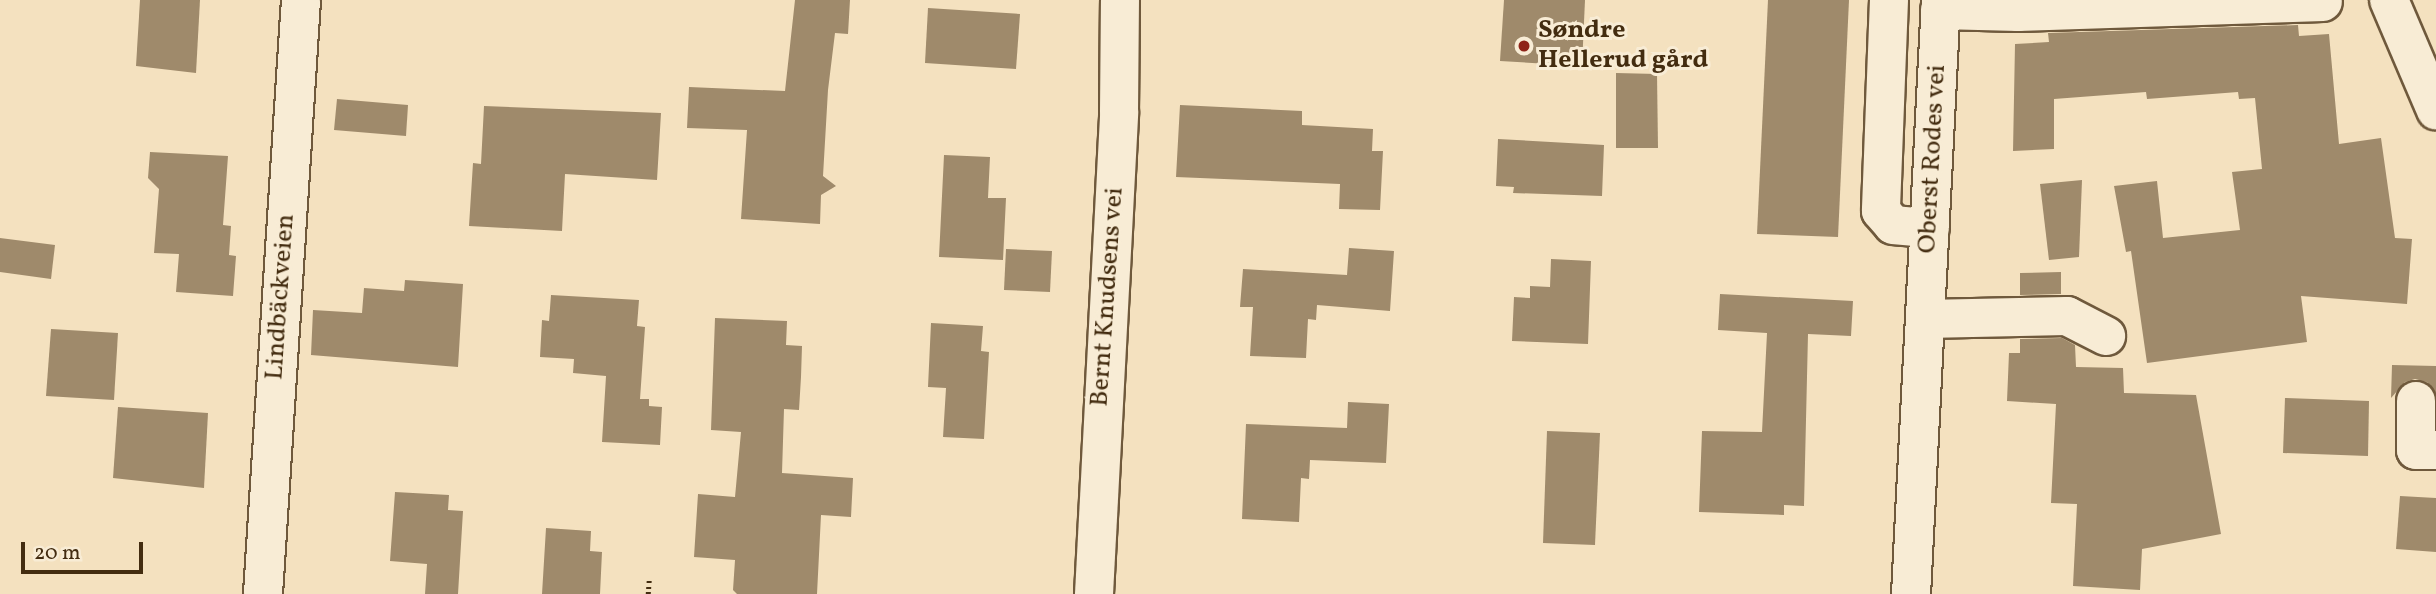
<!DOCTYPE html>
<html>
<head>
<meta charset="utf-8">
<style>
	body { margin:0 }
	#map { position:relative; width:2436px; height:594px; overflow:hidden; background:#f4e1bf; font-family:Vollkorn,serif }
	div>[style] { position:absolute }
	.building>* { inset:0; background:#9f8a6b }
	.path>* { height:4.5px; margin-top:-2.25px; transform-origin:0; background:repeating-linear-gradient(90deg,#432c10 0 2px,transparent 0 5.5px) }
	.roads { filter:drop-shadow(2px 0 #6f593c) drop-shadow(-2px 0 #6f593c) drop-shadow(0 2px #6f593c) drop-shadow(0 -2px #6f593c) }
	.minor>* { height:38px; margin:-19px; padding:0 19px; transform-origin:19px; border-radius:19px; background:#f8ecd5 }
	.dots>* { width:19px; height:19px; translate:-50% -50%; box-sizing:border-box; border:4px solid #f8ecd5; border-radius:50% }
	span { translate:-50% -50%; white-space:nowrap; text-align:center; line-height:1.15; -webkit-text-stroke:6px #f8ecd5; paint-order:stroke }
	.poi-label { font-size:26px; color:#432c10; font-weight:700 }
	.left { translate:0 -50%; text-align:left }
	.street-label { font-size:26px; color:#432c10 }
	.scale { position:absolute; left:21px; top:542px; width:122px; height:32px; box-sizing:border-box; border:4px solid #432c10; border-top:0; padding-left:9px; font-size:21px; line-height:24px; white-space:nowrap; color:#432c10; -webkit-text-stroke:5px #f8ecd5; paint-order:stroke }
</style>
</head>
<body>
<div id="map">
	<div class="building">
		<div style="clip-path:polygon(140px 0,200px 0,196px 73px,136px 66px)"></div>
		<div style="clip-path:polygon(795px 0,850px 0,848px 34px,835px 33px,828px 90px,823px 176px,836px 186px,821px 195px,820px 224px,741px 219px,747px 130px,687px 128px,689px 87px,785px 91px)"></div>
		<div style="clip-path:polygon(1504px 0,1585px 0,1582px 66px,1500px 61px)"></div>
		<div style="clip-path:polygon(1768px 0,1849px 0,1838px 237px,1757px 234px)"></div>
		<div style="clip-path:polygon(928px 8px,1020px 14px,1016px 69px,925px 63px)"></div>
		<div style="clip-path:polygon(2298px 25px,2299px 36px,2329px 34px,2339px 144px,2381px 138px,2395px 238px,2412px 239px,2407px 304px,2301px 296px,2307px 342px,2147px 363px,2131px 251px,2126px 252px,2114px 186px,2157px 181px,2163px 238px,2240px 230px,2232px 172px,2262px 169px,2255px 98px,2239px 99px,2238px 92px,2147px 99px,2146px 92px,2054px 99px,2054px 149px,2013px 151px,2015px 44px,2049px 42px,2048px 33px)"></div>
		<div style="clip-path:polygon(1616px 73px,1657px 74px,1658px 148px,1616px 148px)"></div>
		<div style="clip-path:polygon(337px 99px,408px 105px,406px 136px,334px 130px)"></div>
		<div style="clip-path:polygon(1180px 105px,1302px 111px,1302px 125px,1373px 129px,1372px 151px,1383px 151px,1380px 210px,1339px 209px,1340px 184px,1176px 177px)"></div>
		<div style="clip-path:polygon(484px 106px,661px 113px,657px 180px,565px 174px,562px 231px,469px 226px,473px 163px,481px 164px)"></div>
		<div style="clip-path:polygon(1498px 139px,1604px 145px,1602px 196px,1513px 193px,1514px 187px,1496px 186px)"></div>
		<div style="clip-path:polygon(150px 152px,228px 156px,223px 225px,231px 226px,229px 255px,236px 256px,233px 296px,176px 292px,179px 254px,154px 253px,159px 189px,148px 178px)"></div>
		<div style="clip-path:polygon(944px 155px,990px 157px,988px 198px,1006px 198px,1003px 260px,939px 257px)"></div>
		<div style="clip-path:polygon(2082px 180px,2079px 257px,2049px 260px,2040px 184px)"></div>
		<div style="clip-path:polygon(0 238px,55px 245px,51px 279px,0 272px)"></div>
		<div style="clip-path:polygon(1349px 248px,1394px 251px,1390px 311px,1317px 305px,1316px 320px,1308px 319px,1306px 358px,1250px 356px,1253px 307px,1240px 307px,1243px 269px,1347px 275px)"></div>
		<div style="clip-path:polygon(1006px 249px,1052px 251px,1050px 292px,1004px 290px)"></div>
		<div style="clip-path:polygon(1551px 259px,1591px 261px,1588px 344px,1512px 341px,1514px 297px,1530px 298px,1530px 286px,1550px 287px)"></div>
		<div style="clip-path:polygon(2061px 272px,2061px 294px,2020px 295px,2020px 273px)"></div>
		<div style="clip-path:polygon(405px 280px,463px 284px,458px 367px,311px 355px,313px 310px,362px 313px,364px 288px,404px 291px)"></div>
		<div style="clip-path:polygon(1720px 294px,1853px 301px,1851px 336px,1808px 334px,1804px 506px,1784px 505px,1784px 515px,1699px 512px,1702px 431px,1762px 432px,1767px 333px,1718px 330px)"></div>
		<div style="clip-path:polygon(551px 295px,639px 300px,637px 326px,645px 327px,640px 399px,649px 399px,649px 406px,662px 407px,660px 445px,602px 442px,606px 376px,573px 373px,574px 359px,540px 357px,542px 320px,549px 321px)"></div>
		<div style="clip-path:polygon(715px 318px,787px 321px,786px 345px,802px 346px,801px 377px,799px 410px,784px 409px,782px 473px,853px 478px,851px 517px,821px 515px,817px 594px,737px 594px,733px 590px,735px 560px,694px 557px,698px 494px,735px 497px,741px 432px,711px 430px)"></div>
		<div style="clip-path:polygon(931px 323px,983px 326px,981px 351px,989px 352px,984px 439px,943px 437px,946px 388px,928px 387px)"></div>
		<div style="clip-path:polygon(51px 329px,118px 333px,114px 400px,46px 396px)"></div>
		<div style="clip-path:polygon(2062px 338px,2075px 345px,2076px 367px,2123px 368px,2124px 393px,2196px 395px,2221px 534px,2142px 549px,2140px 590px,2073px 586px,2077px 504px,2051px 503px,2056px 404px,2007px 401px,2009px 353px,2020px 353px,2020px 339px)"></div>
		<div style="clip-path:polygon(2392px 365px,2436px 366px,2436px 394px,2427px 382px,2415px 379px,2405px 382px,2391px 398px)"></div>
		<div style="clip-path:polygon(2285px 398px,2369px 401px,2368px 456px,2283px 453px)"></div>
		<div style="clip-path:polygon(1348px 402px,1389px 404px,1386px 463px,1310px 460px,1309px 479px,1301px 478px,1299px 522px,1242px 519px,1246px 424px,1347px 428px)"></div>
		<div style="clip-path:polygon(118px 407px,208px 413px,204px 488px,113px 478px)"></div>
		<div style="clip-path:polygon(1547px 431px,1600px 433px,1595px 545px,1543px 543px)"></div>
		<div style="clip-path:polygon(395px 492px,449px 495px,448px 510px,463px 511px,458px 594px,425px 594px,427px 564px,390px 561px)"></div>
		<div style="clip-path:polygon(2400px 496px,2436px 498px,2436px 552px,2396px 549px)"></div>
		<div style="clip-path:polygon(546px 528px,591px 531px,590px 551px,602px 552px,600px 594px,542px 594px)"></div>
	</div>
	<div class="path">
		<div style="left:648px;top:594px;width:16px;rotate:-86deg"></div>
	</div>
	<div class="roads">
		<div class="minor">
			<div style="left:1889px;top:0;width:211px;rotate:92.2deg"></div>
			<div style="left:1881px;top:211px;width:18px;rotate:49deg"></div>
			<div style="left:1893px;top:225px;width:37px;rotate:5deg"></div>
			<div style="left:2389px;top:0;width:120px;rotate:66.9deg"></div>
			<div style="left:1940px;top:10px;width:78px;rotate:1.5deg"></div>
			<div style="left:2018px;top:12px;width:305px;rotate:-1.9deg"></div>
			<div style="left:1925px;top:319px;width:142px;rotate:-1.2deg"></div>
			<div style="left:2067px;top:316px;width:44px;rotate:27.1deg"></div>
			<div style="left:2416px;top:401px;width:49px;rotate:90deg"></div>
			<div style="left:2416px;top:450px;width:20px"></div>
			<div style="left:263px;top:594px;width:595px;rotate:-86.34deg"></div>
			<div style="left:1094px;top:594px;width:483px;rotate:-87deg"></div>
			<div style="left:1119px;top:112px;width:112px;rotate:-89.5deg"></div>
			<div style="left:1911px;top:594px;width:595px;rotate:-87.11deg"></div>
		</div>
	</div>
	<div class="dots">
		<div style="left:1524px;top:46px;background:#8f2418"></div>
	</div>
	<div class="poi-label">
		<span class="left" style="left:1538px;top:46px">Søndre<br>Hellerud gård</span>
	</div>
	<div class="street-label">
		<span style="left:1933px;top:159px;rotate:-87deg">Oberst Rodes vei</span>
		<span style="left:281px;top:297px;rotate:-86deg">Lindbäckveien</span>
		<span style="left:1108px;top:297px;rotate:-86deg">Bernt Knudsens vei</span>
	</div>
	<div class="scale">20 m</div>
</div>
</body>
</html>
